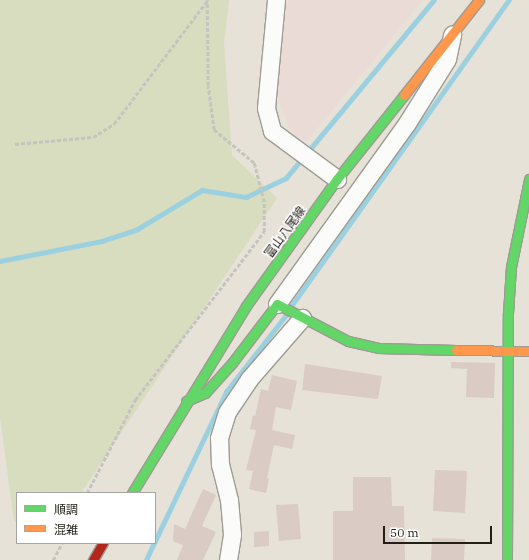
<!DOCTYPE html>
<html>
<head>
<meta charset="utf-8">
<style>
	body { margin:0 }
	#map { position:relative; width:529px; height:560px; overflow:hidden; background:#e6e2d7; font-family:"IBM Plex Serif","Noto Sans JP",serif }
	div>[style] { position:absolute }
	.industrial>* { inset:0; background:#ebdbd7 }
	.green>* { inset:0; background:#d7ddbe }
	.stream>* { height:4.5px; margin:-2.25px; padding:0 2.25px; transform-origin:2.25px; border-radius:2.25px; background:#9ad0df }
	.building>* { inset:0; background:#dacbc4 }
	.path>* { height:2.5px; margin-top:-1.25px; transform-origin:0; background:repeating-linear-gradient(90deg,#c5c4c0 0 4px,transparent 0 6px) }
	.roads { filter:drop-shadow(1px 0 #9e9b93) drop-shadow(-1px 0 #9e9b93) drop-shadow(0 1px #9e9b93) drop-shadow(0 -1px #9e9b93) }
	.street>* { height:17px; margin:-8.5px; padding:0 8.5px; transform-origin:8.5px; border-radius:8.5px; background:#fbfbf9 }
	.fast>* { height:9px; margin:-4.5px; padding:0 4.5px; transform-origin:4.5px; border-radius:4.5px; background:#63d668 }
	.slow>* { height:9px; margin:-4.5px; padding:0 4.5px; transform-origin:4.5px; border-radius:4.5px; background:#ff974d }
	.jam>* { height:9px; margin:-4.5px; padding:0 4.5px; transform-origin:4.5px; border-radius:4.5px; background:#b3261e }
	span { translate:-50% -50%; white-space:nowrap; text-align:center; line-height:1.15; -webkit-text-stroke:3px #fff; paint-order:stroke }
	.street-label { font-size:12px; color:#211f17 }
	.legend { position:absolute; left:16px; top:492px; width:140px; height:52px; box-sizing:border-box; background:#fff; border:1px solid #a6a5a2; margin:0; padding:5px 7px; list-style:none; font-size:12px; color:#211f17 }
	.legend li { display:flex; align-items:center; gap:8px; height:20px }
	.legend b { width:20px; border:1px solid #a6a5a2 }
	.scale { position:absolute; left:383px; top:526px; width:109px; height:18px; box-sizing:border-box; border:2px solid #211f17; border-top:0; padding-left:5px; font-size:12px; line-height:14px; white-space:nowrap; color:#211f17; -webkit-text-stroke:3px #fff; paint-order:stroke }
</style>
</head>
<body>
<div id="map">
	<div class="industrial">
		<div style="clip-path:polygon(284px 0,423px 0,306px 142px,290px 130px,274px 86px)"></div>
	</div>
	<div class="green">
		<div style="clip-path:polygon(0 0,229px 0,224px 44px,232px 155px,277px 198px,81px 493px,17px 493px,17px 523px,14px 521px,0 417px)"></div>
	</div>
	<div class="stream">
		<div style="left:0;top:261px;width:104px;rotate:-11.1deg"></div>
		<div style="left:102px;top:241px;width:36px;rotate:-18deg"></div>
		<div style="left:136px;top:230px;width:77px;rotate:-31.2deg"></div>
		<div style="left:202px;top:190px;width:45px;rotate:9deg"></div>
		<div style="left:246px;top:197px;width:44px;rotate:-25.4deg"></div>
		<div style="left:286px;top:178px;width:231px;rotate:-50.3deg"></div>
		<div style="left:292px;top:305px;width:374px;rotate:-54.6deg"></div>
		<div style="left:155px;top:541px;width:165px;rotate:-64.5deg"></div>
		<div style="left:226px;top:392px;width:98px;rotate:-52.1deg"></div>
		<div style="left:146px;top:560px;width:19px;rotate:-65deg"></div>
	</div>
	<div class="building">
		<div style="clip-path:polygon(451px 362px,495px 363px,494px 398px,466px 397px,467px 369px,451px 368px)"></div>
		<div style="clip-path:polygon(305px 364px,382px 376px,378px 399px,302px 390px)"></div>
		<div style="clip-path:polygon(272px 375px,297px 381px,291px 410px,276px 407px,272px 430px,295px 435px,292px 449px,274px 445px,267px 478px,269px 479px,266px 493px,249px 489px,253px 471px,246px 470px,256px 430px,250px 429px,253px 415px,255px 416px,261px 389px,268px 391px)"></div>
		<div style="clip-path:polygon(435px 470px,467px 471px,465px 513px,433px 511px)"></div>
		<div style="clip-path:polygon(353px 477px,391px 477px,392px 506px,404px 506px,405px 560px,333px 560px,333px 511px,353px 511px)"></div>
		<div style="clip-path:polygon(203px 489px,216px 495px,202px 526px,216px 532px,203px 560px,177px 560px,183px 545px,173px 541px,174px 524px,185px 529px)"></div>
		<div style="clip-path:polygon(298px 504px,301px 539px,279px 541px,276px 505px)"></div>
		<div style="clip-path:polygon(269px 531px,269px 546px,254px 547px,254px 532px)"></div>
		<div style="clip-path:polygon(432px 538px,465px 539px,464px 560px,431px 560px)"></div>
	</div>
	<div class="path">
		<div style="left:15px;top:144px;width:78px;rotate:-5.1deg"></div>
		<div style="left:93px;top:137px;width:25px;rotate:-32deg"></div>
		<div style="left:114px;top:124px;width:154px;rotate:-52.9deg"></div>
		<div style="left:87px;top:493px;width:105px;rotate:-62.7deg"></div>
		<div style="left:135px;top:400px;width:212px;rotate:-52.5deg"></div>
		<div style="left:264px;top:232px;width:30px;rotate:-90deg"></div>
		<div style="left:264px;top:202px;width:40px;rotate:-104.4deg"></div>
		<div style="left:254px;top:163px;width:52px;rotate:-140.5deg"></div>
		<div style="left:214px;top:130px;width:44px;rotate:-97.8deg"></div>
		<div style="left:208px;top:86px;width:86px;rotate:-90.7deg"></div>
		<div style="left:53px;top:560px;width:19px;rotate:-62deg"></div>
	</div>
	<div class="roads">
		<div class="street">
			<div style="left:276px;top:0;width:108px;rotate:95.3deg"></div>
			<div style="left:266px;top:108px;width:24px;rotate:75deg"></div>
			<div style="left:272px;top:131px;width:81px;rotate:36.4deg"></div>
			<div style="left:277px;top:304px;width:223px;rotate:-54.3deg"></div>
			<div style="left:407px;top:123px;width:75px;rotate:-58deg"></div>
			<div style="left:447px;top:59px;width:25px;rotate:-78deg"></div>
			<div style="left:228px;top:560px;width:26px;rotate:-81deg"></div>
			<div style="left:232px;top:534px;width:34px;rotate:-95deg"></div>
			<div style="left:229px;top:500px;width:36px;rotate:-104deg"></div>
			<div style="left:220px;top:465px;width:27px;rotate:-92deg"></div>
			<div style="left:219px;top:438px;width:27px;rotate:-73deg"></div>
			<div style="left:227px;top:412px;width:40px;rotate:-56deg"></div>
			<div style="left:249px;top:379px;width:81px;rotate:-49deg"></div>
		</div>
		<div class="fast">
			<div style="left:186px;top:401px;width:21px;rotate:-23deg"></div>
			<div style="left:205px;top:393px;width:40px;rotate:-48deg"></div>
			<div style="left:232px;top:363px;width:74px;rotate:-52.7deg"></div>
			<div style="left:277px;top:304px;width:80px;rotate:27.5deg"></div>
			<div style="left:348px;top:341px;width:31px;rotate:13deg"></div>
			<div style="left:378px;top:348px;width:78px;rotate:1.5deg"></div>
			<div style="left:132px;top:493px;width:219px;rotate:-58.6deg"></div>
			<div style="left:246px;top:306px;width:156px;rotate:-54.4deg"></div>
			<div style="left:337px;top:179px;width:107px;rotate:-51.4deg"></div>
			<div style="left:507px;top:560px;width:247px;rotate:-89.8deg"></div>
			<div style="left:508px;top:313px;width:46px;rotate:-86.3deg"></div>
			<div style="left:511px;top:267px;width:90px;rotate:-78.4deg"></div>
		</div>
		<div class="slow">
			<div style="left:404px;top:95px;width:121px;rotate:-51.7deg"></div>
			<div style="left:456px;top:350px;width:73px;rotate:0.8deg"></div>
		</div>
		<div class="jam">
			<div style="left:93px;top:560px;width:20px;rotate:-60deg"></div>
		</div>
	</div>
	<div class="street-label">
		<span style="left:285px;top:232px;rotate:-54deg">富山八尾線</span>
	</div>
	<ul class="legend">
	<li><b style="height:5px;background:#63d668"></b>順調</li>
	<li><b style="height:5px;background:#ff974d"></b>混雑</li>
	</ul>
	<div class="scale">50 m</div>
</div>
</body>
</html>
